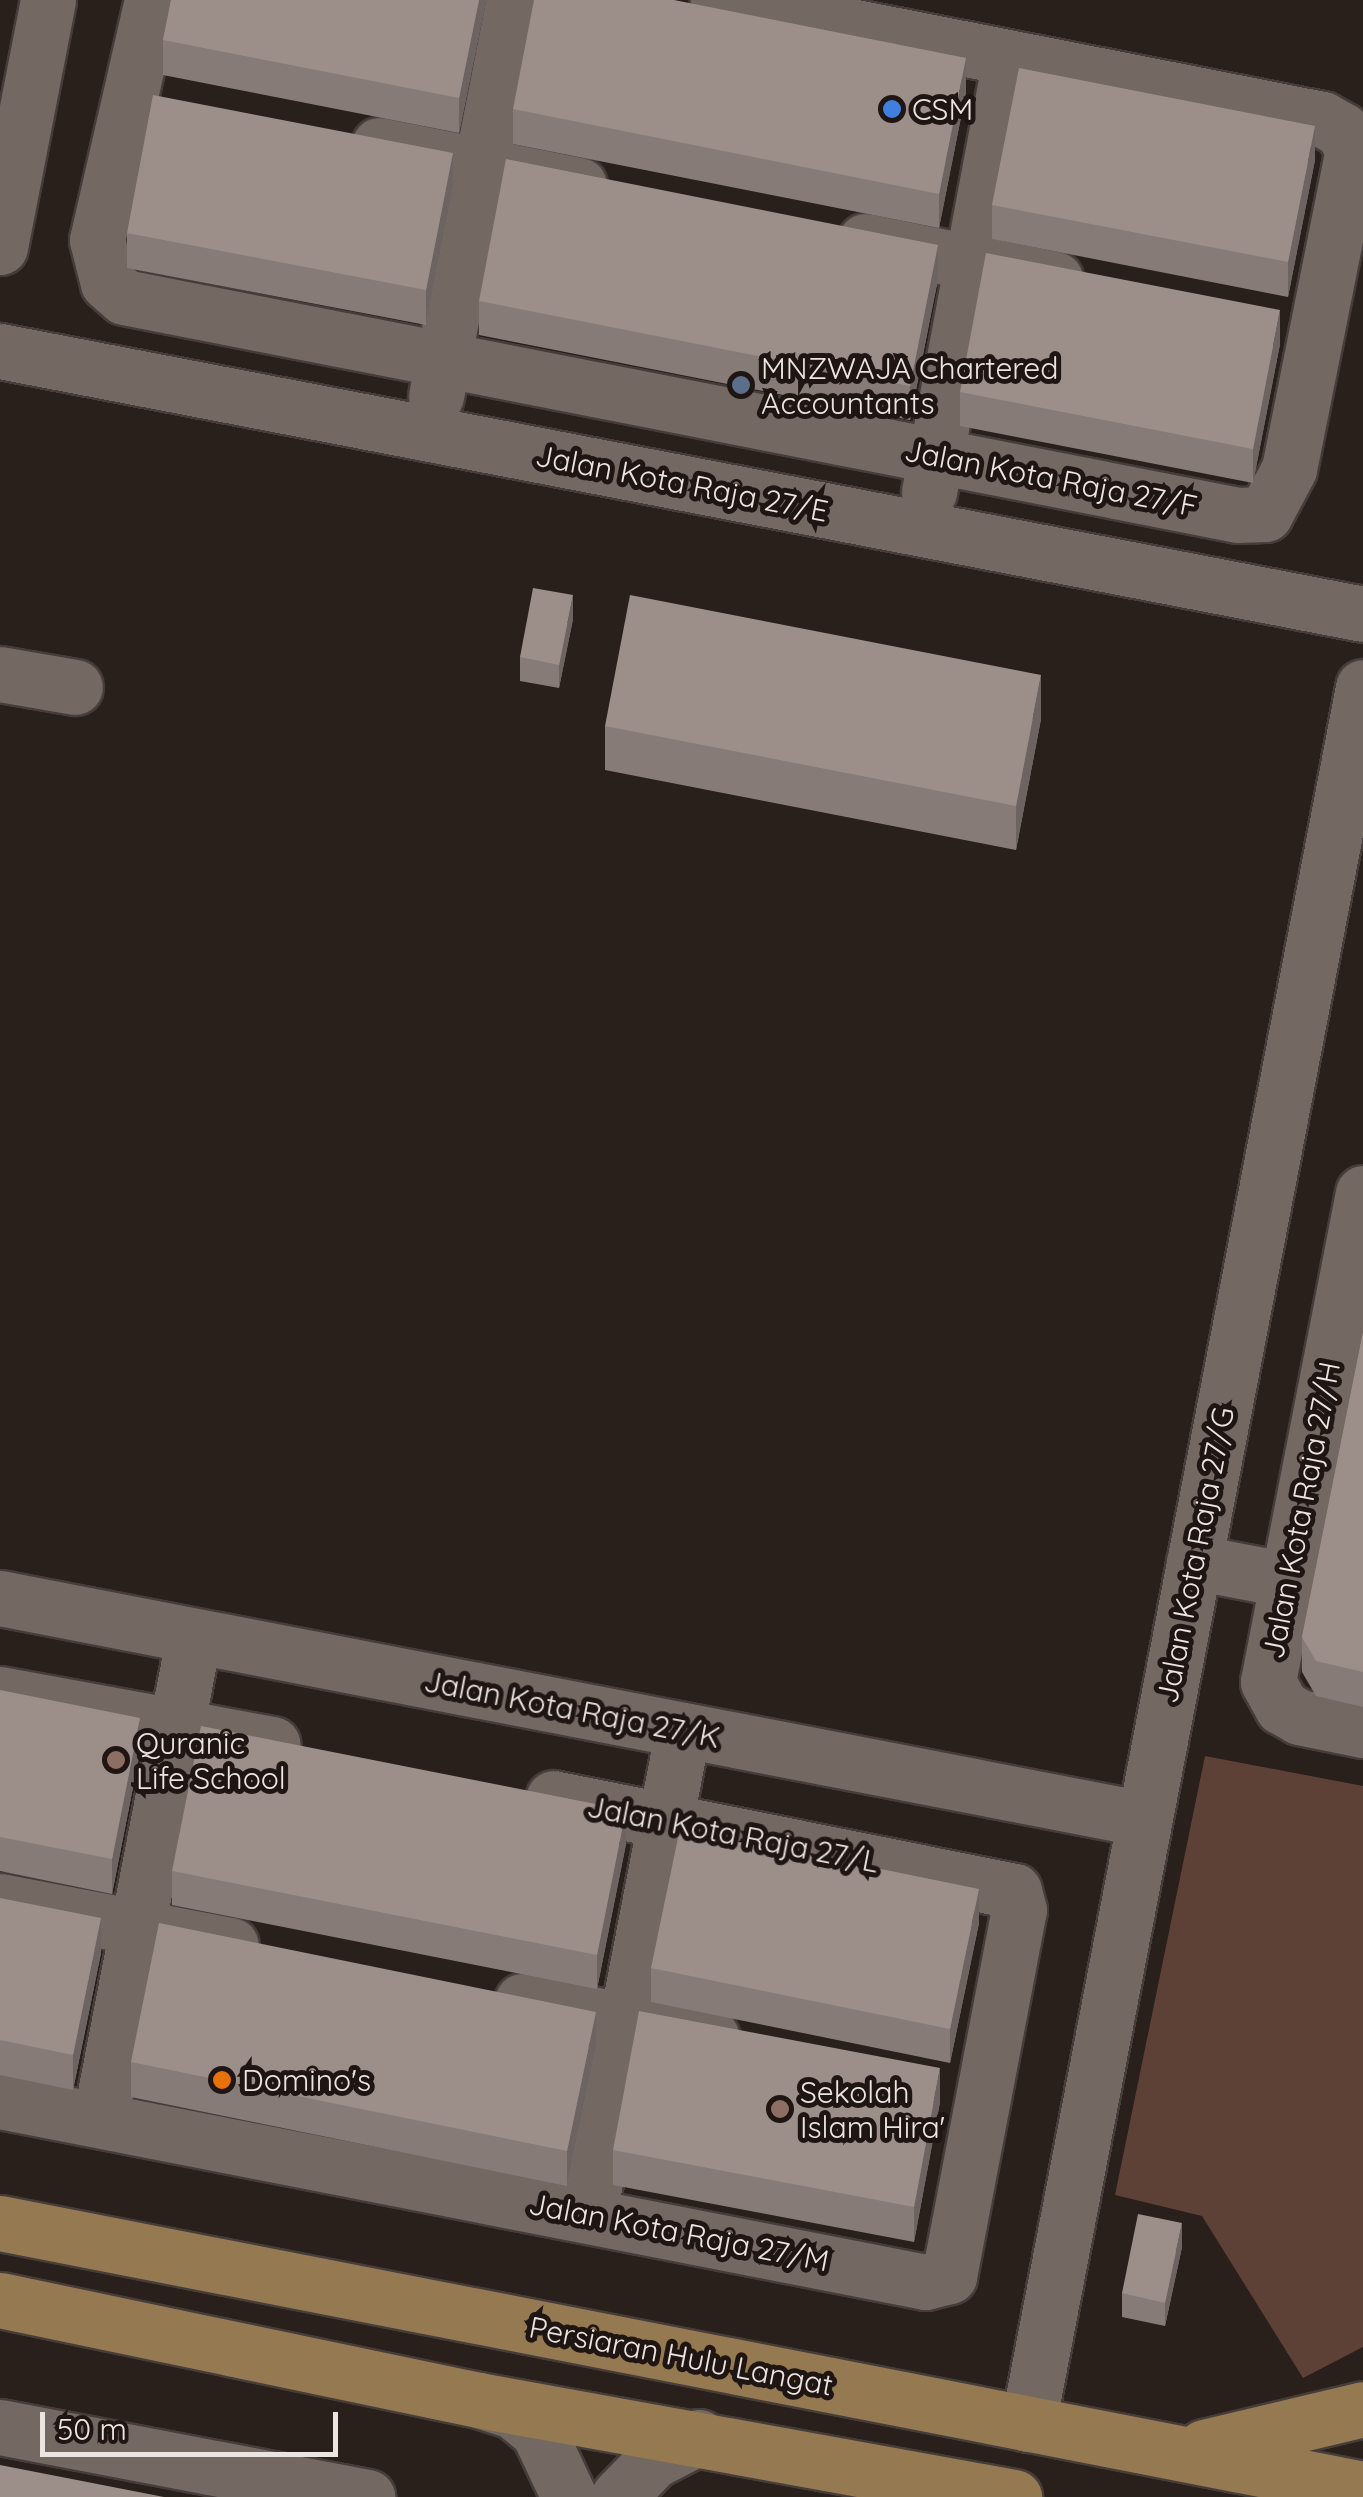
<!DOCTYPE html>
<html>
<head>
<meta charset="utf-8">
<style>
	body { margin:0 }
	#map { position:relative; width:1363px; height:2497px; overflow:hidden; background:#291f1b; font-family:Quicksand,sans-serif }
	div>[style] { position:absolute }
	.forest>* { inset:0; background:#5d4136 }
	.roads { filter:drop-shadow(2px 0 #463d3b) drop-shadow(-2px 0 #463d3b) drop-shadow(0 2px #463d3b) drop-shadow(0 -2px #463d3b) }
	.minor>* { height:55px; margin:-27.5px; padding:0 27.5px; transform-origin:27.5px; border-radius:27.5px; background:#746863 }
	.major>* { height:55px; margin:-27.5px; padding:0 27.5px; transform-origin:27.5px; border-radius:27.5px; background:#957951 }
	.wall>* { inset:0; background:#867b77 }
	.shaded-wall>* { inset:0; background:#6d6461 }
	.building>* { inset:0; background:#9c8f8a }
	.dots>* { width:28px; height:28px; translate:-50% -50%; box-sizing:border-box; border:5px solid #1f1512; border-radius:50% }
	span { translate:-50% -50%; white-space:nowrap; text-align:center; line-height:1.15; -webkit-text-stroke:10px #1f1512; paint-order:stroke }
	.poi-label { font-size:30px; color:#ece4e1 }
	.left { translate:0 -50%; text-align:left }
	.street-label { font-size:30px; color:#ece4e1 }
	.scale { position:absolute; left:40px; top:2412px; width:298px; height:45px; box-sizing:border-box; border:5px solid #ece4e1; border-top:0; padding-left:12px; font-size:30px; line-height:35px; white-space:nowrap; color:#ece4e1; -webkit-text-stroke:8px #1f1512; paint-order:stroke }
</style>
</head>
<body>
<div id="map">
	<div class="forest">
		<div style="clip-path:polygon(1205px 1756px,1363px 1786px,1363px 2347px,1303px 2378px,1202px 2216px,1115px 2195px)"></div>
	</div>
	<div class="roads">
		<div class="minor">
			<div style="left:152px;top:0;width:246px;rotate:102.9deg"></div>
			<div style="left:97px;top:240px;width:44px;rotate:75.7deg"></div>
			<div style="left:108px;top:283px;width:21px;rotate:41deg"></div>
			<div style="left:124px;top:297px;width:1135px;rotate:11.07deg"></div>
			<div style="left:1238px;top:515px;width:27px;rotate:-2deg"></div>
			<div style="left:1265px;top:514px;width:51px;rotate:-61.9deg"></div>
			<div style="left:1289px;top:469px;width:325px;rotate:-78.7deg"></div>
			<div style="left:1353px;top:150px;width:23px;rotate:-119deg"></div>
			<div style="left:1342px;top:130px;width:23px;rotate:-151deg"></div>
			<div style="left:1322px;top:119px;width:616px;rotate:-168.85deg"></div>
			<div style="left:379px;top:145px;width:204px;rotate:11.3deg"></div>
			<div style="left:865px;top:241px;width:194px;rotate:11.3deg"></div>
			<div style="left:0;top:247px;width:252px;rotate:-79deg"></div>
			<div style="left:0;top:351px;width:1388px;rotate:10.92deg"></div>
			<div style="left:436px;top:396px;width:404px;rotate:-78.9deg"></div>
			<div style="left:929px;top:492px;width:441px;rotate:-79.4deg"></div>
			<div style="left:0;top:674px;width:76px;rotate:9.8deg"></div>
			<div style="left:1363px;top:1193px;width:498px;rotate:101deg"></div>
			<div style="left:1268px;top:1682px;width:29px;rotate:61deg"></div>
			<div style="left:1282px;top:1707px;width:20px;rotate:30deg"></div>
			<div style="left:1299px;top:1717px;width:65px;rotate:11.5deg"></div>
			<div style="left:1194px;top:1562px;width:96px;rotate:10.8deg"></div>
			<div style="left:0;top:1598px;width:1165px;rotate:10.93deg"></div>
			<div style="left:0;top:1694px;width:277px;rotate:10.4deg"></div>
			<div style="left:0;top:1901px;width:235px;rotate:10.8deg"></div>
			<div style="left:522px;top:2001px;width:193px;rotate:10.7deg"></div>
			<div style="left:0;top:2101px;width:943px;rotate:11.07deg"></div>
			<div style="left:925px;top:2282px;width:25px;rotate:-14deg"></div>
			<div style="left:949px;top:2276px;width:373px;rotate:-79.2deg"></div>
			<div style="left:1019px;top:1910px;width:20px;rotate:-105deg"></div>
			<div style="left:1014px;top:1891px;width:470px;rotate:-168.6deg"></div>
			<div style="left:100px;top:2119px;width:492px;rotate:-79deg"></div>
			<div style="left:589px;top:2213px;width:492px;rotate:-79deg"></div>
			<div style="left:482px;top:2401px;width:33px;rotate:18deg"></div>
			<div style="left:513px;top:2411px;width:32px;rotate:39deg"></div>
			<div style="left:538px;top:2431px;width:73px;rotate:64.8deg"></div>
			<div style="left:1028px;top:2424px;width:1769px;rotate:-79.08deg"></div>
			<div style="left:0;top:2427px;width:374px;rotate:10.8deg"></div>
			<div style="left:618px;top:2497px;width:50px;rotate:-45.8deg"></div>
			<div style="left:653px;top:2461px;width:52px;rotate:-27.6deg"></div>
		</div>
		<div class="major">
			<div style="left:0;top:2223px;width:1389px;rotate:11.04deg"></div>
			<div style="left:0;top:2300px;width:489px;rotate:11.8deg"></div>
			<div style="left:479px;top:2400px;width:544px;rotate:10.28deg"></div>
			<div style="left:1204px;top:2447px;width:163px;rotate:-13.4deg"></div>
		</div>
	</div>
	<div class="wall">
		<div style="clip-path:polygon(171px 0,486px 0,459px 133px,163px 75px,163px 40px)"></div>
		<div style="clip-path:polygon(966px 92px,939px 228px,513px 144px,513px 109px)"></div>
		<div style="clip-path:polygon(1315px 160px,1288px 297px,992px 239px,992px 205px)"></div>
		<div style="clip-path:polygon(453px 188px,426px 325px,127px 268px,127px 233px)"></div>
		<div style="clip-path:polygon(938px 279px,910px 420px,479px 335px,479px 301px)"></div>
		<div style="clip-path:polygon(1280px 344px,1253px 483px,960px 426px,960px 392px)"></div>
		<div style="clip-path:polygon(573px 619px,559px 688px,520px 681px,520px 657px)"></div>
		<div style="clip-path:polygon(1041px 719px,1016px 850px,605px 770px,605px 726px)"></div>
		<div style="clip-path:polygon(1363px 1332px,1363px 1707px,1316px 1696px,1302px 1672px,1302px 1637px)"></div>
		<div style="clip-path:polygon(0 1690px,140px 1752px,112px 1894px,0 1871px)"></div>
		<div style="clip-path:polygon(626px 1844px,597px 1989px,172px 1905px,172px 1871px)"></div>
		<div style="clip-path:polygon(0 1898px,101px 1953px,73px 2090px,0 2075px)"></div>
		<div style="clip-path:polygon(979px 1923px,950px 2063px,651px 2002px,651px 1968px)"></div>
		<div style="clip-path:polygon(596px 2047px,567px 2186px,131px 2097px,131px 2062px)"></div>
		<div style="clip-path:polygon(940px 2102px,914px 2242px,613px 2185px,613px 2150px)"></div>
		<div style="clip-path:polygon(1182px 2247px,1165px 2326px,1122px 2317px,1122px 2293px)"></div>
	</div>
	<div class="shaded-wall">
		<div style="clip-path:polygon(479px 0,486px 0,459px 133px,459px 98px)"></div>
		<div style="clip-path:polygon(966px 58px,966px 92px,939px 228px,939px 194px)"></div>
		<div style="clip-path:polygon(1315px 126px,1315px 160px,1288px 297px,1288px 262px)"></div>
		<div style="clip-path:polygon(453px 153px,453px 188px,426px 325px,426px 290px)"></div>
		<div style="clip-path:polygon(938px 245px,938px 279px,910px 420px,910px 386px)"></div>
		<div style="clip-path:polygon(1280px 310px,1280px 344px,1253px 483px,1253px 449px)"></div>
		<div style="clip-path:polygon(573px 595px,573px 619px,559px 688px,559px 665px)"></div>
		<div style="clip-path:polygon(1041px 675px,1041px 719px,1016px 850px,1016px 806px)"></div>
		<div style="clip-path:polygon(140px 1718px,140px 1752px,112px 1894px,112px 1859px)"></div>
		<div style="clip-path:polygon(626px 1810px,626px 1844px,597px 1989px,597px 1955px)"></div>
		<div style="clip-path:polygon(979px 1889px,979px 1923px,950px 2063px,950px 2029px)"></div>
		<div style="clip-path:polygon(101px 1918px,101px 1953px,73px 2090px,73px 2055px)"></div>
		<div style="clip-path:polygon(596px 2012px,596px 2047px,567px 2186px,567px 2151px)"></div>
		<div style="clip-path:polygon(940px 2068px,940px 2102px,914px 2242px,914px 2207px)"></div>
		<div style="clip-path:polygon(1182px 2223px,1182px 2247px,1165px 2326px,1165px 2303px)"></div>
	</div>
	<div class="building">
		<div style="clip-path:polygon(171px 0,479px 0,459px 98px,163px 40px)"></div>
		<div style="clip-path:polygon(534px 0,674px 0,966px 58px,939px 194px,513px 109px)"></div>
		<div style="clip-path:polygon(1019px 68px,1315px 126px,1288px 262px,992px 205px)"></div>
		<div style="clip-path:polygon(153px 95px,453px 153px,426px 290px,127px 233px)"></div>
		<div style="clip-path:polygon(506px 159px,938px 245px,910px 386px,479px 301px)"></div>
		<div style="clip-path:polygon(986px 253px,1280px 310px,1253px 449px,960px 392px)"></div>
		<div style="clip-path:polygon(533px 588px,573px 595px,559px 665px,520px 657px)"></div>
		<div style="clip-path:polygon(630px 595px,1041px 675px,1016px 806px,605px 726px)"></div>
		<div style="clip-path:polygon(1363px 1332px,1363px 1672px,1316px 1661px,1302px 1637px)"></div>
		<div style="clip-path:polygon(0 1690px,140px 1718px,112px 1859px,0 1837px)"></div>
		<div style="clip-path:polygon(201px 1726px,626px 1810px,597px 1955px,172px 1871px)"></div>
		<div style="clip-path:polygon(680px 1828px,979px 1889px,950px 2029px,651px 1968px)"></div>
		<div style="clip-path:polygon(0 1898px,101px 1918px,73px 2055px,0 2040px)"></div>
		<div style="clip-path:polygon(159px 1923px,596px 2012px,567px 2151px,131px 2062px)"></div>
		<div style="clip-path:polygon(639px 2011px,940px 2068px,914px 2207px,613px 2150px)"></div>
		<div style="clip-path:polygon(1138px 2214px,1182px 2223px,1165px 2303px,1122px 2293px)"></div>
		<div style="clip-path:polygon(0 2465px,164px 2497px,0 2497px)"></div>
	</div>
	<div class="dots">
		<div style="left:892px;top:109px;background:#3f7fe0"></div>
		<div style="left:741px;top:385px;background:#5c6f8a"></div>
		<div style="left:116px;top:1760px;background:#8d6e63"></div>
		<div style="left:222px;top:2080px;background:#e8710a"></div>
		<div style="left:780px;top:2109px;background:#8d6e63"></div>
	</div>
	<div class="poi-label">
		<span class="left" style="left:912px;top:109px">CSM</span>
		<span class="left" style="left:761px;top:385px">MNZWAJA Chartered<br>Accountants</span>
		<span class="left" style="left:136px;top:1760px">Quranic<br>Life School</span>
		<span class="left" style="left:242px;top:2080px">Domino's</span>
		<span class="left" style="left:800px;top:2109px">Sekolah<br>Islam Hira'</span>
	</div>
	<div class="street-label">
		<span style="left:1051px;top:478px;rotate:11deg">Jalan Kota Raja 27/F</span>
		<span style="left:682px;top:483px;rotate:11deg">Jalan Kota Raja 27/E</span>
		<span style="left:1301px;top:1510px;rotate:-79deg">Jalan Kota Raja 27/H</span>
		<span style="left:1195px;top:1555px;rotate:-79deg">Jalan Kota Raja 27/G</span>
		<span style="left:572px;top:1709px;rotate:11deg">Jalan Kota Raja 27/K</span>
		<span style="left:733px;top:1834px;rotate:11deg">Jalan Kota Raja 27/L</span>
		<span style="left:679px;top:2232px;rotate:11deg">Jalan Kota Raja 27/M</span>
		<span style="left:681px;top:2356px;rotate:11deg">Persiaran Hulu Langat</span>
	</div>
	<div class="scale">50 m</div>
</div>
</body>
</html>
